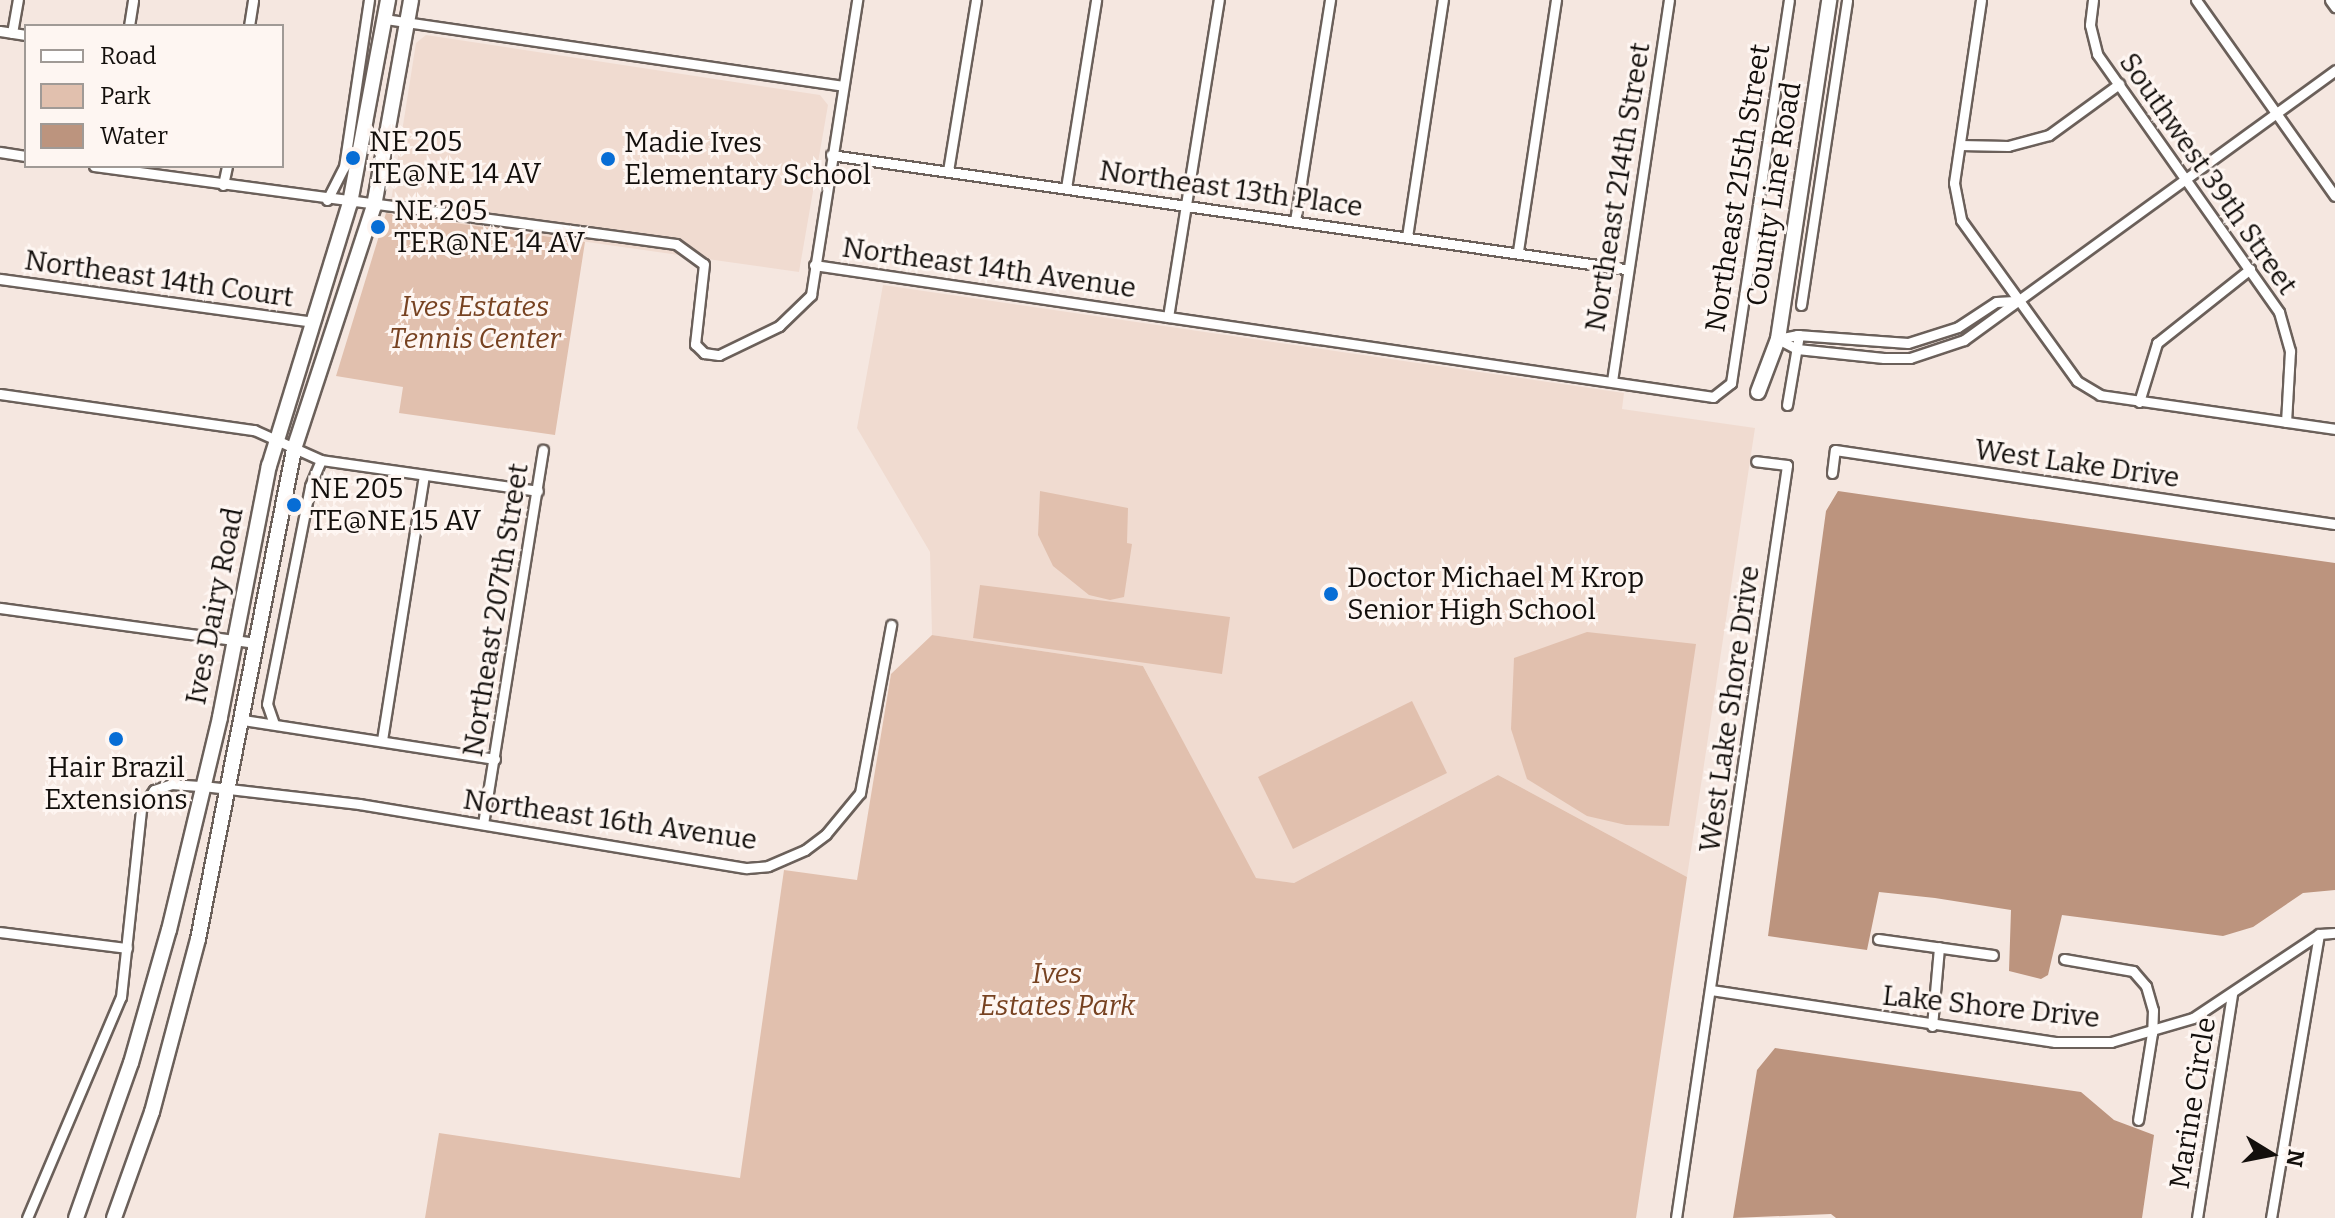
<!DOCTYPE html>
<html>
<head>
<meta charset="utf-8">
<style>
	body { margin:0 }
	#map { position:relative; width:2335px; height:1218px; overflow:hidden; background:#f5e7e0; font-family:Bitter,serif }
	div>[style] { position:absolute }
	.built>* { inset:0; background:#f0dbd0 }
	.green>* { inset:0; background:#e1c0ae }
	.water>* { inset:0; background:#bc947e }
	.roads { filter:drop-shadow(2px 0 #6b605a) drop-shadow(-2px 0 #6b605a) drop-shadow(0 2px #6b605a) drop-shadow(0 -2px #6b605a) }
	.street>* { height:9px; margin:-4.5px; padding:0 4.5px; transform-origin:4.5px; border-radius:4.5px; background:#fff }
	.secondary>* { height:14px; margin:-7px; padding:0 7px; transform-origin:7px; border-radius:7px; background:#fff }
	.primary>* { height:14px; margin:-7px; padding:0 7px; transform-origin:7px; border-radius:7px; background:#fff }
	.dots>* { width:22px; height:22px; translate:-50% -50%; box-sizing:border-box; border:4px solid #fef6f2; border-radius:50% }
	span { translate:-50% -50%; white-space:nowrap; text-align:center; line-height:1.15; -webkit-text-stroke:6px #fef6f2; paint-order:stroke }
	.poi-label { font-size:28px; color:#130f0c }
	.left { translate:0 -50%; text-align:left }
	.street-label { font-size:28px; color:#130f0c }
	.park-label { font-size:28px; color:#774221; font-style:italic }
	.legend { position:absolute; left:24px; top:24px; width:260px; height:144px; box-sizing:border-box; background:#fef6f2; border:2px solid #a09a96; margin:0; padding:10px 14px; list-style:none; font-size:24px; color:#130f0c }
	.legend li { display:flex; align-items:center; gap:16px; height:40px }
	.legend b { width:40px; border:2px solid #a09a96 }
	.north { position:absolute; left:2231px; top:1114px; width:80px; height:80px; -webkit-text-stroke:6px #fef6f2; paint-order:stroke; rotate:100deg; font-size:22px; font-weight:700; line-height:32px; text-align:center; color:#130f0c }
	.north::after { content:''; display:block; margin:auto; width:28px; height:36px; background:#130f0c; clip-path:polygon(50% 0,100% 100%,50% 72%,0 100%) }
</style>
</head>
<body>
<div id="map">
	<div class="built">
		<div style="clip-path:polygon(426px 35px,820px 95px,828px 105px,799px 272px,389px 214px,416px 43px)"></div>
		<div style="clip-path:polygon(883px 285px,1624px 393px,1622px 409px,1755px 428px,1687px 877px,1498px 775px,1294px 883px,1255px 878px,1143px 666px,932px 635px,930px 552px,857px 428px)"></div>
	</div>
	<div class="green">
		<div style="clip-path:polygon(386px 213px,585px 242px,555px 435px,399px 413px,403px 387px,336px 376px)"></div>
		<div style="clip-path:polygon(1040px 491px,1128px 508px,1127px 543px,1132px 544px,1124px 597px,1110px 600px,1089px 595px,1053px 566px,1038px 535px)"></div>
		<div style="clip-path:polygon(980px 585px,1230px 617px,1222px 674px,973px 638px)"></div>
		<div style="clip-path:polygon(1587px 632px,1696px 644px,1669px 826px,1626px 825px,1587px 816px,1527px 779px,1511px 729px,1514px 658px)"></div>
		<div style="clip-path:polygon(932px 635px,1143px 666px,1256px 878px,1294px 883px,1498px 775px,1687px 877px,1636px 1218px,425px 1218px,439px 1133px,740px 1178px,784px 870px,857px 880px,891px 674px)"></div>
		<div style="clip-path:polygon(1412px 701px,1447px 773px,1293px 849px,1258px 777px)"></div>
	</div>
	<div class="water">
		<div style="clip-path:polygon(1838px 491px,2335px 563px,2335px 890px,2303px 893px,2253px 927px,2223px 936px,2062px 915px,2048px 975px,2041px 979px,2009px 971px,2011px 910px,1935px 898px,1879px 892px,1867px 950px,1768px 936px,1826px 511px)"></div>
		<div style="clip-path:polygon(1775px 1048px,2081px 1092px,2114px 1120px,2154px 1135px,2142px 1218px,1836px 1218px,1831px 1214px,1733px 1218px,1757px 1070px)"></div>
	</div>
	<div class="roads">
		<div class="street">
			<div style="left:1981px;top:0;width:185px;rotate:98.4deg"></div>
			<div style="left:1954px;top:183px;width:38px;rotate:79deg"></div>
			<div style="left:1961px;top:220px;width:198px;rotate:54.2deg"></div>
			<div style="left:2077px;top:381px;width:27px;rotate:31deg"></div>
			<div style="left:2100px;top:395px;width:237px;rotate:8.2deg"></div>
			<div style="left:2093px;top:0;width:25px;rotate:97deg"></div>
			<div style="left:2090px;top:25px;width:30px;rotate:76deg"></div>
			<div style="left:2097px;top:54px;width:316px;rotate:54.8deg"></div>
			<div style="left:2279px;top:312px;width:41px;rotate:74.2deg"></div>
			<div style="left:2290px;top:351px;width:71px;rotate:93.2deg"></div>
			<div style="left:2196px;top:0;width:240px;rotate:54.7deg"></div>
			<div style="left:2330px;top:0;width:9px;rotate:54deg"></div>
			<div style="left:385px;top:19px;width:462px;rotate:8.3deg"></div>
			<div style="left:129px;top:26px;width:26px;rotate:-81deg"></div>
			<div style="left:249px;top:26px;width:26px;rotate:-81deg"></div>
			<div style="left:0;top:31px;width:26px;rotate:9deg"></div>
			<div style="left:12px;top:33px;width:34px;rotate:-80deg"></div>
			<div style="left:1960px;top:145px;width:48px;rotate:1.2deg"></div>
			<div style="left:2008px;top:146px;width:42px;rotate:-15deg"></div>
			<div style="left:2049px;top:135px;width:87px;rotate:-36.1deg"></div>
			<div style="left:0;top:152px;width:26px;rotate:9deg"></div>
			<div style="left:831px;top:155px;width:802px;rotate:8.17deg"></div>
			<div style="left:94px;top:166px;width:587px;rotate:7.63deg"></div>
			<div style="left:676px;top:244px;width:34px;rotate:36deg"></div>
			<div style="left:704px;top:264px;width:81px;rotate:96.4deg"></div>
			<div style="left:695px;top:344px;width:13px;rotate:45deg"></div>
			<div style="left:704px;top:353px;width:15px;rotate:8deg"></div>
			<div style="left:719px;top:355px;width:67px;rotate:-25.8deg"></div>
			<div style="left:779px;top:326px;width:45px;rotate:-44.1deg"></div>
			<div style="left:811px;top:295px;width:299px;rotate:-81.1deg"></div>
			<div style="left:948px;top:171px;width:173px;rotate:-80.7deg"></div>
			<div style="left:223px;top:185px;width:19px;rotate:-78deg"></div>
			<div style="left:1066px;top:188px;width:190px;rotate:-80.9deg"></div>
			<div style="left:327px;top:200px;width:37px;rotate:-63deg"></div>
			<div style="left:344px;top:167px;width:169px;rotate:-81.5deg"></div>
			<div style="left:1295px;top:221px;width:224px;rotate:-81deg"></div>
			<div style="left:1407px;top:237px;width:240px;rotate:-81.4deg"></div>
			<div style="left:1518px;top:251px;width:254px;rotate:-81.4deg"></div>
			<div style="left:814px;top:265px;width:909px;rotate:8.35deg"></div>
			<div style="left:1713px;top:397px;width:23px;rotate:-38deg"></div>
			<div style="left:1731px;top:383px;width:387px;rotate:-81.4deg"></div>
			<div style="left:0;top:279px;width:316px;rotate:7.8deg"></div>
			<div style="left:1801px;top:305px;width:308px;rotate:-81.4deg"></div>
			<div style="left:1168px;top:317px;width:321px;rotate:-80.9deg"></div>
			<div style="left:1778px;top:339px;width:21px;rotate:28deg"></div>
			<div style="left:1797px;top:349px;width:87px;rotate:5.9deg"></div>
			<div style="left:1884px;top:358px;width:26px"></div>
			<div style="left:1910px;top:358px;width:57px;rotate:-18.4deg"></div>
			<div style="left:1964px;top:340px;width:459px;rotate:-36deg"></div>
			<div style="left:1778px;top:339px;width:19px;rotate:-12deg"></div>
			<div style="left:1797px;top:335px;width:111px;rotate:4.1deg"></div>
			<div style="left:1908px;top:343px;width:52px;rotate:-17.7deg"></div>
			<div style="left:1958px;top:327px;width:45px;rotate:-33.3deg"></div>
			<div style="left:1996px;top:302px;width:19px;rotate:-3deg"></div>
			<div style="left:1612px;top:381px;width:385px;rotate:-81.5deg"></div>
			<div style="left:0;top:394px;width:257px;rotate:8.1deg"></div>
			<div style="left:254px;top:430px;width:73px;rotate:24.1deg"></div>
			<div style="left:321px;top:460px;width:219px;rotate:8.1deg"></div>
			<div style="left:2139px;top:402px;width:62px;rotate:-73deg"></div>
			<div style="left:2157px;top:343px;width:119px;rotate:-38.5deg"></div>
			<div style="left:1787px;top:405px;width:71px;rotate:-80.3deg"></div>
			<div style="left:1832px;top:473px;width:23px;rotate:-83deg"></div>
			<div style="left:1835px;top:450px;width:505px;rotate:8.42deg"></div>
			<div style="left:0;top:608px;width:259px;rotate:7.8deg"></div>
			<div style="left:243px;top:720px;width:255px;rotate:8.8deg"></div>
			<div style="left:274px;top:724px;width:21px;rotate:-109deg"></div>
			<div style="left:267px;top:704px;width:222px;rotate:-78.8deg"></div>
			<div style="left:310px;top:486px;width:28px;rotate:-67deg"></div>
			<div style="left:382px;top:740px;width:267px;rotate:-81deg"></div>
			<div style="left:483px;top:824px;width:379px;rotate:-80.9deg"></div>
			<div style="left:0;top:932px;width:128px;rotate:7.2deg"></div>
			<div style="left:1878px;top:939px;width:116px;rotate:7.9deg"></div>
			<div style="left:2064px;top:959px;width:70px;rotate:9.9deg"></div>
			<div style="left:2133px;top:971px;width:20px;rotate:49deg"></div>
			<div style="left:2146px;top:986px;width:25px;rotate:74deg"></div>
			<div style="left:2153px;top:1010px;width:23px;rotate:92deg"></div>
			<div style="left:2152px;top:1033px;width:88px;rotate:99.1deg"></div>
			<div style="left:1711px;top:990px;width:348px;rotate:8.6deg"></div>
			<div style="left:2055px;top:1042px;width:56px"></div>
			<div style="left:2111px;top:1042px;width:85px;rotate:-16.3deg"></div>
			<div style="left:2193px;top:1018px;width:151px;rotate:-33.7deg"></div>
			<div style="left:2319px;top:934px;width:16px;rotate:-4deg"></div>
			<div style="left:1932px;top:1026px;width:79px;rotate:-84.9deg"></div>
			<div style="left:27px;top:1218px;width:240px;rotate:-67deg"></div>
			<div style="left:121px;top:997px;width:189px;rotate:-83.9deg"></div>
			<div style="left:141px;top:809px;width:23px;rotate:-56deg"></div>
			<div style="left:154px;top:790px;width:18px;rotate:-19deg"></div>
			<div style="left:171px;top:784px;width:32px;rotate:4deg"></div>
			<div style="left:203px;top:786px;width:157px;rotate:6.6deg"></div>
			<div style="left:359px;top:804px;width:393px;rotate:9.4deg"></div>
			<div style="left:747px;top:868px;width:21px;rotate:-5deg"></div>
			<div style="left:768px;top:866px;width:40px;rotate:-23.4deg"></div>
			<div style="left:805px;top:850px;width:26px;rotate:-37deg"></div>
			<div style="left:826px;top:834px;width:53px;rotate:-50.3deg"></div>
			<div style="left:860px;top:793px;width:171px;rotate:-79.5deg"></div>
			<div style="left:1676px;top:1218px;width:761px;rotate:-81.61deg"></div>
			<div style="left:1787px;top:465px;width:31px;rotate:-173deg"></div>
			<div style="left:2197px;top:1218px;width:227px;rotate:-81.1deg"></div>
			<div style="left:2271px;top:1218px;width:288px;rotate:-80.4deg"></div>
		</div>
		<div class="secondary">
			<div style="left:1758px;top:392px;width:57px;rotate:-69.3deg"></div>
			<div style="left:1778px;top:339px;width:343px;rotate:-81.4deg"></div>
		</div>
		<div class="primary">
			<div style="left:76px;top:1218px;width:164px;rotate:-70.5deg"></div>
			<div style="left:131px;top:1063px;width:138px;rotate:-74.1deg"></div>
			<div style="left:169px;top:930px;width:219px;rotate:-76.5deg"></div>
			<div style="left:220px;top:717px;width:256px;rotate:-79deg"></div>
			<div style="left:269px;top:466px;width:275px;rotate:-72.9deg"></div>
			<div style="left:350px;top:203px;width:207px;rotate:-79.4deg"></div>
			<div style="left:114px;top:1218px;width:113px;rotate:-70.3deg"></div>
			<div style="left:152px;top:1112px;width:179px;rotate:-75.1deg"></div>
			<div style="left:198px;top:939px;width:499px;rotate:-78.9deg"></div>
			<div style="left:294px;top:449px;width:256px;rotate:-71.8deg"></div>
			<div style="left:374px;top:206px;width:209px;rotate:-79.8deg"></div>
		</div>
	</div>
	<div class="dots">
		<div style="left:353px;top:158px;background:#076dd5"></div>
		<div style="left:608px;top:159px;background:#076dd5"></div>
		<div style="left:378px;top:227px;background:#076dd5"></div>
		<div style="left:294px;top:505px;background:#076dd5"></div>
		<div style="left:1331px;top:594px;background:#076dd5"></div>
		<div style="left:116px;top:739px;background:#076dd5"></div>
	</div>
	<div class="poi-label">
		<span class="left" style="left:369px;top:158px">NE 205<br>TE@NE 14 AV</span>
		<span class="left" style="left:624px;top:159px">Madie Ives<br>Elementary School</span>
		<span class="left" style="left:394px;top:227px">NE 205<br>TER@NE 14 AV</span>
		<span class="left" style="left:310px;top:505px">NE 205<br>TE@NE 15 AV</span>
		<span class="left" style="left:1347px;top:594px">Doctor Michael M Krop<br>Senior High School</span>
		<span style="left:116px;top:784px">Hair Brazil<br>Extensions</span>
	</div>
	<div class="street-label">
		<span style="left:2208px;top:174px;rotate:55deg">Southwest 39th Street</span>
		<span style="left:1618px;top:187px;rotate:-81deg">Northeast 214th Street</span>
		<span style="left:1738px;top:188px;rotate:-81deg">Northeast 215th Street</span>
		<span style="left:1231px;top:189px;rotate:8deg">Northeast 13th Place</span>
		<span style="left:1774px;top:194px;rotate:-81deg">County Line Road</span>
		<span style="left:989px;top:268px;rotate:8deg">Northeast 14th Avenue</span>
		<span style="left:159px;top:279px;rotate:8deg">Northeast 14th Court</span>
		<span style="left:2077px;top:464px;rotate:8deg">West Lake Drive</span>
		<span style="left:215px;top:606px;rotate:-79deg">Ives Dairy Road</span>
		<span style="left:496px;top:610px;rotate:-81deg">Northeast 207th Street</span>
		<span style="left:1730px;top:709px;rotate:-82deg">West Lake Shore Drive</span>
		<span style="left:610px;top:820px;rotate:8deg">Northeast 16th Avenue</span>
		<span style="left:1991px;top:1007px;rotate:6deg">Lake Shore Drive</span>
		<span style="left:2193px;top:1103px;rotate:-81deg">Marine Circle</span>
	</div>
	<div class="park-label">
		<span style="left:475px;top:323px">Ives Estates<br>Tennis Center</span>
		<span style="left:1057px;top:990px">Ives<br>Estates Park</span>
	</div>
	<ul class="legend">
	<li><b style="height:10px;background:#fff"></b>Road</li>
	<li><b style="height:22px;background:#e1c0ae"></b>Park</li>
	<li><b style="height:22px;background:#bc947e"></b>Water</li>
	</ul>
	<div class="north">N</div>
</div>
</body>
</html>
